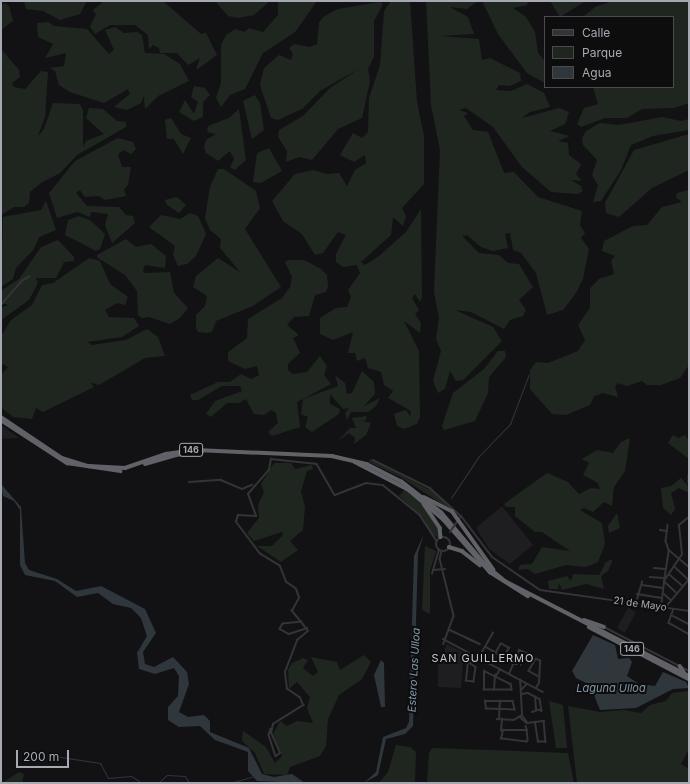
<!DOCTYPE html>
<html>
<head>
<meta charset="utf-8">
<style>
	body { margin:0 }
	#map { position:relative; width:690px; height:784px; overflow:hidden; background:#121214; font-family:Inter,sans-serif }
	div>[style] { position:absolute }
	.built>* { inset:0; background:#1e1e20 }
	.green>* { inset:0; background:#1f2620 }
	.water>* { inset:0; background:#2f363c }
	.stream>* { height:1px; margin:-0.5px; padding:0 0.5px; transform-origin:0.5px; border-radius:0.5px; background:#2f363c }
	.minor>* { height:1.5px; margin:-0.75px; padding:0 0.75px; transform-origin:0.75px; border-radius:0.75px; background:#343438 }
	.tertiary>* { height:2px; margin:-1px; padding:0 1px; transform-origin:1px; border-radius:1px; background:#343438 }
	.tertiary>.ring { margin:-1px; padding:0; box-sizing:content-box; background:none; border:2px solid #343438; border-radius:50% }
	.motorway>* { height:3.5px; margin:-1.75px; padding:0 1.75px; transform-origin:1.75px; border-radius:1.75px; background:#606268 }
	.tertiary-bridge>* { height:2px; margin:-1px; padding:0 1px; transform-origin:1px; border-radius:1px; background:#343438 }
	span { translate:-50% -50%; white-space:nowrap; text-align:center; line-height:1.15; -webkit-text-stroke:4px #0d0d0e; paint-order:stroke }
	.shield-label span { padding:1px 3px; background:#0d0d0e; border:1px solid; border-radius:3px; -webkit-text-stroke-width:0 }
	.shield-label { font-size:9px; color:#a6a9b2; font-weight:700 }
	.street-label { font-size:10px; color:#a6a9b2 }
	.neighbourhood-label { font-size:11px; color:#c6c8cf; letter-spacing:1px }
	.water-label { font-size:11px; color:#8096a9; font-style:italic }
	.frame { position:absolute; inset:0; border:2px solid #a6a9b2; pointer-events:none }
	.legend { position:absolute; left:544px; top:16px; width:130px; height:72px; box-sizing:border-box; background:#0d0d0e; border:1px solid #4a4b50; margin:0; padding:5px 7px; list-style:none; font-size:12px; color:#a6a9b2 }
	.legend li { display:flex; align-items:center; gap:8px; height:20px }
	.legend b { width:20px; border:1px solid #4a4b50 }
	.scale { position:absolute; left:16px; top:750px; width:53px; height:18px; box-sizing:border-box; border:2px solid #a6a9b2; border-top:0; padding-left:5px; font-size:12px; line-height:14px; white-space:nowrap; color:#a6a9b2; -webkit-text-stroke:3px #0d0d0e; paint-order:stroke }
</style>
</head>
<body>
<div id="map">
	<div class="built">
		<div style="clip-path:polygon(1px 425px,19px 438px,1px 439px)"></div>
		<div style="clip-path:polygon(502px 506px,533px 545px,510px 564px,489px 549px,476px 528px)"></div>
		<div style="clip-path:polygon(628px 608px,636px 612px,625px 633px,617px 628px)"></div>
		<div style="clip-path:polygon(447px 644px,464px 653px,461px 688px,438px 687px,438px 664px)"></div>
	</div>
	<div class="green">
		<div style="clip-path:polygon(24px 1px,87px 1px,80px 14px,60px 20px,43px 11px,26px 9px)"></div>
		<div style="clip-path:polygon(104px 1px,163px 1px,201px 34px,206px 33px,217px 55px,196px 70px,200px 58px,188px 65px,177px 53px,160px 53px,159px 48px,153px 45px,149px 49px,148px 35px,135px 25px,110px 25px,95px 34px,90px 27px,96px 14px,93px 10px)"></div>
		<div style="clip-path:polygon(215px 1px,270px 1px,254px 15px,238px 18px,228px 16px)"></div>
		<div style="clip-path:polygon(278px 1px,317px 1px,295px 32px,263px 53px,245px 89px,230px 95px,221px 107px,216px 98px,221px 83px,221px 45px,226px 35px,235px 29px,245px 32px,249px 28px,263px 32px,278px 15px)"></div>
		<div style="clip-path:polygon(391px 1px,410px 1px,417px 102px,424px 136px,424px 184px,402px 208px,406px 216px,403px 226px,393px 217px,391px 235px,361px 262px,365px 265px,379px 256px,406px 232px,421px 209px,422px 297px,420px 302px,415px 294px,412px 298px,419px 310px,415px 314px,421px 323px,420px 333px,404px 321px,419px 351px,420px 417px,417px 424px,404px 429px,397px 426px,394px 414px,406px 410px,410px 416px,411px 411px,388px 398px,393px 391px,384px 385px,381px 372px,368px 368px,365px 358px,357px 361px,355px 353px,348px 353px,353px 332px,333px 340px,320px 334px,320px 318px,336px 308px,347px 307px,351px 297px,348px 290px,360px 273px,357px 265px,343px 267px,336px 262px,336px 254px,346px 235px,338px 232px,323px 253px,315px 255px,302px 234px,283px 221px,272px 201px,295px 174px,313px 170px,327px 174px,339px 173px,347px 186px,355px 170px,366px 163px,365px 155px,354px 162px,340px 155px,353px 133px,362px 138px,368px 132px,369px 98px,380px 65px,384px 11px)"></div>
		<div style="clip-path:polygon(426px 1px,478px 1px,467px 9px,450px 7px,468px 17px,474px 34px,440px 36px,479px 39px,482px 60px,490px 58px,520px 73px,521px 81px,510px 86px,499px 85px,496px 90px,511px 91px,527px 84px,544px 93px,550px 107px,530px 112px,522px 118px,559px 108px,569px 112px,565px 124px,550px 131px,570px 136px,558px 141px,568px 143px,569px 155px,581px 164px,576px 174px,582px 181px,571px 180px,581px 186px,583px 191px,578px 194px,551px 192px,522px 167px,493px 127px,466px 108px,459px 110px,468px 113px,464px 116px,473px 130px,488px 132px,504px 173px,514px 172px,538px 197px,582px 211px,580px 225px,585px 233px,581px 238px,589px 249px,583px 279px,576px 293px,563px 310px,547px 315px,536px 273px,521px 253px,513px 250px,510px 233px,505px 234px,508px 248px,493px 251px,481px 247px,467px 235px,462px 236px,479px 253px,499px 255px,508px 263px,519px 264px,533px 287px,519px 300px,526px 310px,523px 316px,510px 320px,504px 329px,471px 312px,455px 310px,493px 327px,502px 341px,463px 380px,456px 381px,450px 371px,445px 389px,438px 393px,433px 381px,441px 351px,436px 339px,439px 318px,434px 292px,440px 150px,431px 105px)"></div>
		<div style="clip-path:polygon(482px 1px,528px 2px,527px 5px,513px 8px,526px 17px,535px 32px,538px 53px,545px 61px,545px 83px,527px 73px,498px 34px)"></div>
		<div style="clip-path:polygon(550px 1px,596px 1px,584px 2px,560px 17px)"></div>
		<div style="clip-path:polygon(612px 1px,689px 1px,689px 103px,674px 108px,642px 109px,627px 118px,605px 118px,581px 127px,577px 124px,584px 108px,598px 104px,593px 87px,673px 87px,673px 17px,583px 17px,595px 7px)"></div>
		<div style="clip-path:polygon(380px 2px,383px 4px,374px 21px,374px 57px,368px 69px,370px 81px,362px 118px,338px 129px,312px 160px,299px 157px,286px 162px,287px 151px,278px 137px,279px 130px,303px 116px,330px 88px,360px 68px,320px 91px,302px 109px,278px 120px,271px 118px,260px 85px,264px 68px,279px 55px,291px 60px,293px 54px,289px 48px,294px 44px,310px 47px,317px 44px,319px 23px,323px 17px,338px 9px)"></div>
		<div style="clip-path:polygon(5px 3px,9px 6px,13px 21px,1px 30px,1px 6px)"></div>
		<div style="clip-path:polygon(48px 22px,54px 26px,87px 29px,109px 54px,114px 50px,105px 30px,115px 27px,124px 33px,137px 32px,142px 35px,145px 53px,164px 54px,180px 64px,189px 81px,158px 96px,145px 109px,144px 96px,141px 103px,127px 110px,114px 107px,130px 94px,128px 89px,104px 103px,70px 92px,59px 85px,55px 71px,50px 68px,64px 66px,66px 53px,45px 58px,53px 44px,38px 37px,37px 23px)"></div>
		<div style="clip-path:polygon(1px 49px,19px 70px,20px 77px,12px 83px,14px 87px,25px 89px,41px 71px,48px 72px,45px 117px,38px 136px,44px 129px,53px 103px,80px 104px,83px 110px,83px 147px,86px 141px,104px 134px,86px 118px,89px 108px,103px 109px,117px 121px,126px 122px,126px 127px,77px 155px,60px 173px,41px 183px,30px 192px,29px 203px,24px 207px,14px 207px,1px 215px)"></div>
		<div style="clip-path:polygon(194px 86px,205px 88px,210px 95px,203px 102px,203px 117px,194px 121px,179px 112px,185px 100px,194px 114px,198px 102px,191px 97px)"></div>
		<div style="clip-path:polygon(255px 95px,260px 103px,264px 130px,252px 139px,243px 101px)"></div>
		<div style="clip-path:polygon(239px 109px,246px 160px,235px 170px,230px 167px,234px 159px,230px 151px,218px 161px,206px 153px,204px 147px,206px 140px,216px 134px,207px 132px,208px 126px,229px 118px)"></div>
		<div style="clip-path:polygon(662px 117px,681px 121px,689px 119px,689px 130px,653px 136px,631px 145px,621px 170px,601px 201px,593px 202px,598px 185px,592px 175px,597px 160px,583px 145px,582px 138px,586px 131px,600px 123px,619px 125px)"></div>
		<div style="clip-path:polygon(171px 118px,181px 134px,191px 138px,183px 154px,174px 139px,167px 139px,165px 120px)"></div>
		<div style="clip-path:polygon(689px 134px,689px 170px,652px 188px,619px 217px,606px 213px,605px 203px,634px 150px)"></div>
		<div style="clip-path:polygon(118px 138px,133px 142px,136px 149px,131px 154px,123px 150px,118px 155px,122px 167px,131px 167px,128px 185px,124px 189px,126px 196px,105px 200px,99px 196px,85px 197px,80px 190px,76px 193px,87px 206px,119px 207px,126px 215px,133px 216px,135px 223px,112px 243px,105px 225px,108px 214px,91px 212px,90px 217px,77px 212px,57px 218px,49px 193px,75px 161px)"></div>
		<div style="clip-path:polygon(269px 148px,282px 171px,261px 183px,253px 182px,257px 153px)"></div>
		<div style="clip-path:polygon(218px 169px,224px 169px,256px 191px,260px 208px,245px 229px,281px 287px,253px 306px,216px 321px,212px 332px,207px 333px,198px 332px,196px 328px,196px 315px,205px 306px,207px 296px,193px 287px,196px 276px,218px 258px,240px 272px,220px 248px,221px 239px,210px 230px,205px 218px,210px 187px)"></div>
		<div style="clip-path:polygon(689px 190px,689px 365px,680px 378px,661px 385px,647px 385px,642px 381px,627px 386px,618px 383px,615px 386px,618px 397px,603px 393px,594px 396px,590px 405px,566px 415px,552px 414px,530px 389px,530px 370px,536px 362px,548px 363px,578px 351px,585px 340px,578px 325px,590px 308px,590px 288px,599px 279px,614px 274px,611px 261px,615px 256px,602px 251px,604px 241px,633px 226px,647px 225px,662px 207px,682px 202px,676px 197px,677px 193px)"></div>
		<div style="clip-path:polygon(177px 197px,186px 205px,179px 213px,166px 204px,165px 200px)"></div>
		<div style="clip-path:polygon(46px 201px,56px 230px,39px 237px,34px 249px,16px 268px,13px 279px,1px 287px,3px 217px,41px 210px)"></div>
		<div style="clip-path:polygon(190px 213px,198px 216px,206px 234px,196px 256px,187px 264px,178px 266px,173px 255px,175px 246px,149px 227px,161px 215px,180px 219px)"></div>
		<div style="clip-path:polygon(79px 216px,90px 220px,105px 234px,100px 249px,96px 251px,65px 235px,68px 220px)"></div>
		<div style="clip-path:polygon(126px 239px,136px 247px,151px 244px,166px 256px,165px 268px,145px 265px,143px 270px,144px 273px,170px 272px,174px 293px,188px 308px,180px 318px,170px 324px,149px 317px,142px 318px,138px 315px,137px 291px,125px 275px,98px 258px,97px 255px)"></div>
		<div style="clip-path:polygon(58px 240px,74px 257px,74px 261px,64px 262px,56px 278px,36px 278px,38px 283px,29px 300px,1px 320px,1px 308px,8px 305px,1px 303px,2px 290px,19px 279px,41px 247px)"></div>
		<div style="clip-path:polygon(89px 258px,100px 261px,110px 284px,128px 297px,125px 305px,117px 303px,105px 310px,109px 317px,134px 318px,139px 326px,122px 337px,87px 342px,92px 345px,126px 340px,147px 329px,158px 337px,165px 356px,145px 358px,99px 385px,90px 382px,94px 387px,43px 412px,36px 408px,32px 419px,13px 417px,1px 407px,1px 375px,8px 367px,3px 364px,1px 367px,1px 336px,11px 320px,32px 305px,42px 285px,53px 283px)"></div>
		<div style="clip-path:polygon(288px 260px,304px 260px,321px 269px,327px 275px,328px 287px,326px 292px,315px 295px,309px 316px,294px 317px,287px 325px,299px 335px,293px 338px,300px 353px,288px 364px,288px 370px,292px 374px,307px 372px,320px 356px,327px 366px,324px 375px,331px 384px,297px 402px,300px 427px,272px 436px,268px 432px,278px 423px,276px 413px,271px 410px,264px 415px,254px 414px,246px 399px,239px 403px,227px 403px,211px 417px,206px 414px,215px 401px,242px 391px,240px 386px,222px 386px,198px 400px,192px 400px,190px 395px,218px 382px,230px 382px,241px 374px,251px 379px,259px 375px,257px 366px,245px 369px,228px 361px,228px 352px,247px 338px,248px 319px,282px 298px,290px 287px,292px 277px,285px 262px)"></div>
		<div style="clip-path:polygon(498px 351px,505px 351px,506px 357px,489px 377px,488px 393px,475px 421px,444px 430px,442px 426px,453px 393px,484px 369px)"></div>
		<div style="clip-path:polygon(362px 371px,374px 382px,375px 394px,364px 406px,380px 398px,376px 406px,368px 412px,351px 412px,347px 420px,345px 413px,349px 408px,343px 409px,330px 394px,330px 404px,340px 409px,339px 414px,312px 432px,305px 427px,308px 417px,301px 414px,303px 399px,338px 386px,335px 375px,345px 383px,347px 394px,352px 393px)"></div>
		<div style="clip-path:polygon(367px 416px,365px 421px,358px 420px,371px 423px,366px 435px,354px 444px,355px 438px,349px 433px,338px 441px,350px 428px,356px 428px,352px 418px)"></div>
		<div style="clip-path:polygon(673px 435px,679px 438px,685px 435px,689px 441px,689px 459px,668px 443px)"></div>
		<div style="clip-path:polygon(630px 438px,625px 471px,614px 487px,612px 506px,604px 502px,593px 512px,584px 508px,580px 510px,602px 523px,605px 544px,598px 562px,586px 567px,566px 565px,535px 574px,528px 569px,518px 570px,520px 565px,532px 564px,542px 547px,570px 551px,542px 532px,535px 532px,515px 516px,515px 507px,506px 507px,504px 504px,547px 473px,568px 482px,579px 494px,591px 488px,600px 489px,598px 483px,583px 475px,589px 463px,582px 459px,597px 450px,613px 453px,621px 442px)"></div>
		<div style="clip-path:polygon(370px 459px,432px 491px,459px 515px,402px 478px,369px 462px)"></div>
		<div style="clip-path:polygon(274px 463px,291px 463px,295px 469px,312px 465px,313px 469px,307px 471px,301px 491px,305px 507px,303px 530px,290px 541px,298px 550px,281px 562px,257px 546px,272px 546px,283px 535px,282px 532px,254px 541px,247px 533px,259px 518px,258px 505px,264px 492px,261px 484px)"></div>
		<div style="clip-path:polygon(681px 478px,689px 487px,689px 493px,679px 488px,671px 493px,675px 509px,671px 515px,663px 508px,661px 488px,671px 486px)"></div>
		<div style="clip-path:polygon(405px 489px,423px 504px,440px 531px,438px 537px,431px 535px,423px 517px,399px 496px)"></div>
		<div style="clip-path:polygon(617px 513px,620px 528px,609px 533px,608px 526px)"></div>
		<div style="clip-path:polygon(425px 546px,436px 551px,430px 571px,430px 614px,422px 610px)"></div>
		<div style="clip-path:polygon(613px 559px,608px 571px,601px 576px,604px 589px,586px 584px,562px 590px,559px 583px,558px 589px,549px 589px,548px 581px,567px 576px,571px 581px,573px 574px,599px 575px,606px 562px)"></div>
		<div style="clip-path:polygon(364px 655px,371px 662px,362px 679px,339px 695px,328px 719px,326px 746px,320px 756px,290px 767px,287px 775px,264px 774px,255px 753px,242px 741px,243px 731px,266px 747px,275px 763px,282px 756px,273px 734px,280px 721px,287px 726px,297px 721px,313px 723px,307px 708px,310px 697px,297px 682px,289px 689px,288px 670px,292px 663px,303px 658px,308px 660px,303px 668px,313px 676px,318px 672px,311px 657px,337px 662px,340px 670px)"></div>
		<div style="clip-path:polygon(689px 691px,689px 749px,681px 764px,689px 769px,689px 783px,577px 783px,568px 706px,600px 712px,624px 710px,641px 713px,650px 705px,666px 701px,672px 693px)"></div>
		<div style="clip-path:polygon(549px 701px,563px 705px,567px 748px,556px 748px)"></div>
		<div style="clip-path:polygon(396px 745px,410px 747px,416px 752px,415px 783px,379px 783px,388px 772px)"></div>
		<div style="clip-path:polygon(432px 748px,568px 753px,574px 783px,427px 783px,429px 753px)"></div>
		<div style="clip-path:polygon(19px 772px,24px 774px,22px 783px,2px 783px)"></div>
	</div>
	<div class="water">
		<div style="clip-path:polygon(1px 484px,21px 507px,25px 563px,29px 570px,57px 579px,76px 591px,101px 586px,145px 609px,156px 633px,143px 652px,145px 664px,154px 667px,173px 657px,187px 672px,189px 684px,179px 712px,188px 717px,204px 715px,210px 721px,210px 732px,249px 748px,262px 774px,274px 777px,292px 774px,305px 783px,257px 781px,248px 771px,248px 752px,215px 740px,200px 726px,179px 727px,168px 720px,168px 707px,178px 696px,179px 676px,174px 668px,155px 674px,139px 669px,137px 653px,147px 636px,141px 618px,131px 608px,113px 604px,98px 593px,77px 597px,55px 581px,25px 575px,20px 565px,20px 510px,14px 501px,3px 496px)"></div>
		<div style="clip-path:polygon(424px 534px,418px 553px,413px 726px,405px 734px,386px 739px,378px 775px,364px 783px,376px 772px,383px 737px,406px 728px,409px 722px,414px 556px)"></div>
		<div style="clip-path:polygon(593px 635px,615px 645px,618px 659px,629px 658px,632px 662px,627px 676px,639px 684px,655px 686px,663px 672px,686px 682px,689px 688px,673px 689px,636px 708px,600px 710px,590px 685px,576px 678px,572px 671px)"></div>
		<div style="clip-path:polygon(381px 660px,384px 663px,385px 707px,381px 707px,374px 675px)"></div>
	</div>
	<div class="stream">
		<div style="left:451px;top:498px;width:50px;rotate:-56.3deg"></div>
		<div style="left:479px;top:456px;width:45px;rotate:-45.9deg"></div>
		<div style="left:510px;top:424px;width:53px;rotate:-69.2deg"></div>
		<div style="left:54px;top:756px;width:47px;rotate:8.7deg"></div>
		<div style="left:100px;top:763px;width:17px;rotate:62deg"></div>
		<div style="left:108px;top:778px;width:23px;rotate:-5deg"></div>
		<div style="left:131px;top:776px;width:13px;rotate:32deg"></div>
		<div style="left:158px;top:783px;width:12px;rotate:-42deg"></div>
		<div style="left:167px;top:775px;width:18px;rotate:3deg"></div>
		<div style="left:185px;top:776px;width:8px;rotate:60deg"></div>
		<div style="left:230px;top:783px;width:25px;rotate:-16deg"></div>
	</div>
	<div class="minor">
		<div style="left:1px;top:305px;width:32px;rotate:-49deg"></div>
		<div style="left:22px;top:281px;width:9px;rotate:-32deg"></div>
		<div style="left:373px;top:460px;width:64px;rotate:26.2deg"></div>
		<div style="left:430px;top:488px;width:42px;rotate:42.1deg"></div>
		<div style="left:689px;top:475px;width:8px;rotate:90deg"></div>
		<div style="left:189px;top:482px;width:32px;rotate:-4deg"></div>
		<div style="left:221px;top:480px;width:23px;rotate:23deg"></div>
		<div style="left:242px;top:489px;width:11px;rotate:-22deg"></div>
		<div style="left:668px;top:525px;width:16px;rotate:97deg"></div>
		<div style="left:666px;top:541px;width:9px;rotate:72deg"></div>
		<div style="left:669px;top:550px;width:26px;rotate:40deg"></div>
		<div style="left:660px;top:530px;width:7px;rotate:8deg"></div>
		<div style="left:442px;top:551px;width:8px;rotate:104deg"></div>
		<div style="left:440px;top:559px;width:59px;rotate:76.2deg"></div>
		<div style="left:454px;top:616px;width:30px;rotate:110deg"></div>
		<div style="left:675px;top:567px;width:18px;rotate:43deg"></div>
		<div style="left:654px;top:568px;width:11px;rotate:5deg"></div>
		<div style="left:433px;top:570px;width:12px;rotate:-5deg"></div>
		<div style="left:432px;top:574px;width:25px;rotate:-74deg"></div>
		<div style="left:669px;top:574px;width:18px;rotate:41deg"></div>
		<div style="left:650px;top:577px;width:13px;rotate:4deg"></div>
		<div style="left:664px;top:581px;width:31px;rotate:-81deg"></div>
		<div style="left:664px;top:581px;width:18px;rotate:43deg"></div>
		<div style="left:642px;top:585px;width:21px;rotate:8deg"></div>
		<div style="left:663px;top:593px;width:11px;rotate:41deg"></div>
		<div style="left:637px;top:594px;width:25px;rotate:9deg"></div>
		<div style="left:636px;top:603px;width:22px;rotate:-74deg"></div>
		<div style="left:661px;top:607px;width:26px;rotate:-83deg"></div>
		<div style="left:664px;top:581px;width:32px;rotate:-56deg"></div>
		<div style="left:682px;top:554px;width:29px;rotate:-96deg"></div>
		<div style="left:679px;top:525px;width:13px;rotate:-39deg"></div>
		<div style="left:665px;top:608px;width:38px;rotate:-50deg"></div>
		<div style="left:674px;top:609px;width:15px;rotate:110deg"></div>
		<div style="left:669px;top:623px;width:23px;rotate:29deg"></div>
		<div style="left:673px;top:616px;width:18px;rotate:27deg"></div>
		<div style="left:302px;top:622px;width:19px;rotate:174deg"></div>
		<div style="left:283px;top:624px;width:6px;rotate:121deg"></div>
		<div style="left:280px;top:629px;width:10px;rotate:29deg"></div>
		<div style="left:289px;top:634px;width:19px;rotate:-18deg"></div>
		<div style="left:450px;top:630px;width:33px;rotate:25deg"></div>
		<div style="left:467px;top:638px;width:14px;rotate:25deg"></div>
		<div style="left:443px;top:639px;width:113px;rotate:27.9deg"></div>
		<div style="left:486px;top:647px;width:20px;rotate:30deg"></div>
		<div style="left:503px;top:657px;width:11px;rotate:-56deg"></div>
		<div style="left:509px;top:648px;width:9px;rotate:-153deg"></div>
		<div style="left:501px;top:644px;width:10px;rotate:119deg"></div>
		<div style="left:483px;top:653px;width:10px;rotate:66deg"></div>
		<div style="left:479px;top:657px;width:28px;rotate:-60deg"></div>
		<div style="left:468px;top:662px;width:9px;rotate:32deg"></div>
		<div style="left:476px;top:667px;width:15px;rotate:98deg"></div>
		<div style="left:474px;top:682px;width:8px;rotate:-173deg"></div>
		<div style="left:466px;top:681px;width:19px;rotate:-84deg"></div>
		<div style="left:471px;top:663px;width:8px;rotate:-60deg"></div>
		<div style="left:484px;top:671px;width:30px;rotate:26deg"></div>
		<div style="left:511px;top:684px;width:6px;rotate:81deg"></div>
		<div style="left:512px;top:690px;width:28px;rotate:180deg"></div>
		<div style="left:484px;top:690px;width:19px;rotate:-90deg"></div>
		<div style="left:509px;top:674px;width:26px;rotate:-67deg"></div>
		<div style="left:519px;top:650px;width:9px;rotate:21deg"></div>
		<div style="left:527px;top:653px;width:13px;rotate:117deg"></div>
		<div style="left:521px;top:665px;width:8px;rotate:-173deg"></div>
		<div style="left:496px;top:676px;width:8px;rotate:-60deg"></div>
		<div style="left:536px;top:688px;width:6px;rotate:-59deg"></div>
		<div style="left:539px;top:683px;width:22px;rotate:-87deg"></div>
		<div style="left:540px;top:661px;width:4px;rotate:-153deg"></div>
		<div style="left:536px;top:659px;width:14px;rotate:120deg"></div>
		<div style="left:529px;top:671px;width:10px;rotate:29deg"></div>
		<div style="left:494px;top:690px;width:15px;rotate:-86deg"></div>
		<div style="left:521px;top:690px;width:8px;rotate:-45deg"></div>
		<div style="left:522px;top:694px;width:5px;rotate:-11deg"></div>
		<div style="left:527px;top:693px;width:1px"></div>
		<div style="left:528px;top:693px;width:13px;rotate:27deg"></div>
		<div style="left:540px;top:699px;width:12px;rotate:81deg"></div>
		<div style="left:542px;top:711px;width:6px;rotate:-171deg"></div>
		<div style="left:536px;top:710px;width:13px;rotate:-94deg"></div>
		<div style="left:485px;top:701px;width:28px"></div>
		<div style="left:513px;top:701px;width:9px;rotate:77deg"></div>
		<div style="left:515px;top:710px;width:29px;rotate:-178deg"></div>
		<div style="left:486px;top:709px;width:8px;rotate:-97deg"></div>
		<div style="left:532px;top:712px;width:4px;rotate:-14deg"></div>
		<div style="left:522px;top:715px;width:9px;rotate:54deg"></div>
		<div style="left:520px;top:717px;width:9px;rotate:41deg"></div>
		<div style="left:527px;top:723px;width:16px;rotate:-7deg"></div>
		<div style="left:543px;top:721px;width:1px"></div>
		<div style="left:544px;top:721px;width:21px;rotate:85deg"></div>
		<div style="left:546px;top:742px;width:8px;rotate:180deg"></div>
		<div style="left:538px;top:742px;width:20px;rotate:-99deg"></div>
		<div style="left:497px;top:719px;width:17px;rotate:3deg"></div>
		<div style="left:514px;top:720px;width:9px;rotate:-32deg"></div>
		<div style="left:522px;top:715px;width:35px;rotate:-93deg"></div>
		<div style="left:499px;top:719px;width:18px;rotate:-87deg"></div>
		<div style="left:526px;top:726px;width:4px;rotate:76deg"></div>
		<div style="left:527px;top:730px;width:10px;rotate:84deg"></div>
		<div style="left:528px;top:740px;width:2px;rotate:117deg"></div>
		<div style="left:527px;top:742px;width:26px;rotate:-173deg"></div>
		<div style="left:501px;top:739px;width:9px;rotate:-77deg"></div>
		<div style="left:503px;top:730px;width:24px"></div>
		<div style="left:271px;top:729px;width:6px;rotate:108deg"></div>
		<div style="left:269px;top:735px;width:22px;rotate:72deg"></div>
		<div style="left:276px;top:756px;width:5px;rotate:-37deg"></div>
		<div style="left:280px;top:753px;width:22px;rotate:-114deg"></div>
		<div style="left:271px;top:733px;width:9px;rotate:-77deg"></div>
		<div style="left:273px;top:724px;width:36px;rotate:-32deg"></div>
		<div style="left:303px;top:705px;width:8px;rotate:-113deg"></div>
		<div style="left:300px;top:698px;width:16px;rotate:-145deg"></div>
		<div style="left:287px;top:689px;width:17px;rotate:-97deg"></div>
		<div style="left:285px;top:672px;width:34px;rotate:-69deg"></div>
		<div style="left:297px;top:640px;width:14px;rotate:-39deg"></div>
		<div style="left:308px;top:631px;width:26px;rotate:-129deg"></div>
		<div style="left:292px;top:611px;width:15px;rotate:-62deg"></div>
		<div style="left:299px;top:598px;width:9px;rotate:-108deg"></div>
		<div style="left:296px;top:589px;width:12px;rotate:-145deg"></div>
		<div style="left:286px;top:582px;width:17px;rotate:-111deg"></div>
		<div style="left:280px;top:566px;width:23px;rotate:-149deg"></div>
		<div style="left:260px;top:554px;width:40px;rotate:-127deg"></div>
		<div style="left:236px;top:522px;width:7px;rotate:-74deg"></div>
		<div style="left:238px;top:515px;width:18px;rotate:3deg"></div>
		<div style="left:256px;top:516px;width:23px;rotate:-110deg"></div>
		<div style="left:248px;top:494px;width:32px;rotate:-49deg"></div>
		<div style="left:269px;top:470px;width:11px;rotate:-80deg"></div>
		<div style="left:271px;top:459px;width:46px;rotate:6.2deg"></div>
		<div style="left:317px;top:464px;width:36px;rotate:60deg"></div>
		<div style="left:335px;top:495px;width:33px;rotate:-21deg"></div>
		<div style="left:366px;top:483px;width:17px;rotate:7deg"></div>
		<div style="left:383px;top:485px;width:48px;rotate:39deg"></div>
		<div style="left:420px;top:515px;width:31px;rotate:57deg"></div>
		<div style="left:501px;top:731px;width:12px;rotate:-85deg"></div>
	</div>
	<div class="tertiary">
		<div style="left:456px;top:523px;width:9px;rotate:-54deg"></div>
		<div style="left:461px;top:516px;width:51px;rotate:52.9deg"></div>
		<div style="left:492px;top:557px;width:58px;rotate:34.5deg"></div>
		<div style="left:540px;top:590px;width:150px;rotate:8deg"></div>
		<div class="ring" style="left:436px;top:537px;width:12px;height:12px"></div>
		<div style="left:604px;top:627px;width:96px;rotate:27.4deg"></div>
	</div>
	<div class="motorway">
		<div style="left:1px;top:417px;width:73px;rotate:33.9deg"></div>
		<div style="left:62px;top:458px;width:28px;rotate:17deg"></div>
		<div style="left:89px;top:466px;width:36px;rotate:3deg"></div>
		<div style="left:125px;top:468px;width:43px;rotate:-18.9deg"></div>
		<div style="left:166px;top:454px;width:30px;rotate:-8deg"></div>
		<div style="left:196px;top:450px;width:136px;rotate:2.5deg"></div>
		<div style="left:332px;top:456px;width:36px;rotate:13deg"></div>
		<div style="left:367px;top:464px;width:38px;rotate:27deg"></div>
		<div style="left:401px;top:481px;width:51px;rotate:37.8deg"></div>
		<div style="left:441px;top:512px;width:70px;rotate:49.7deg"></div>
		<div style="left:486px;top:565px;width:25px;rotate:40deg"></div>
		<div style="left:505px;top:581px;width:207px;rotate:27.3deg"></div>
		<div style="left:1px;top:420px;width:79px;rotate:33.1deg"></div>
		<div style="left:67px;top:463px;width:54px;rotate:8.6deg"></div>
		<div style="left:355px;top:462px;width:61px;rotate:27.4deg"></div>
		<div style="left:409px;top:490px;width:45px;rotate:40.5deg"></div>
		<div style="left:443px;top:519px;width:71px;rotate:48.4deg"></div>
		<div style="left:490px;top:572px;width:45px;rotate:32.3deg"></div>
		<div style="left:145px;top:464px;width:32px;rotate:-16deg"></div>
		<div style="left:176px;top:455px;width:26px;rotate:-7deg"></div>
		<div style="left:424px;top:497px;width:31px;rotate:27deg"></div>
		<div style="left:452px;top:511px;width:72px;rotate:54.6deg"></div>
		<div style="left:424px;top:504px;width:29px;rotate:56deg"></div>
		<div style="left:440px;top:528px;width:9px;rotate:84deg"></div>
		<div style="left:449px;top:547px;width:14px;rotate:17deg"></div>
		<div style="left:462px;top:551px;width:23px;rotate:38deg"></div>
		<div style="left:584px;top:620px;width:21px;rotate:19deg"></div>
		<div style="left:589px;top:627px;width:113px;rotate:27.5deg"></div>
		<div style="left:680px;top:666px;width:7px;rotate:56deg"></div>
	</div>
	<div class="tertiary-bridge">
		<div style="left:450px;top:532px;width:11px;rotate:-56deg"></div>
	</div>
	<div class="shield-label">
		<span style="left:191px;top:450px">146</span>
		<span style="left:632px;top:649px">146</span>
	</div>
	<div class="street-label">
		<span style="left:640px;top:604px;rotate:8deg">21 de Mayo</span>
	</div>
	<div class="neighbourhood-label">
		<span style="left:483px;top:658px">SAN GUILLERMO</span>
	</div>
	<div class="water-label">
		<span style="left:414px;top:670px;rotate:-87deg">Estero Las Ulloa</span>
		<span style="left:611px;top:688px">Laguna Ulloa</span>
	</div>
	<div class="frame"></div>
	<ul class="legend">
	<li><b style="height:5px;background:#343438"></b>Calle</li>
	<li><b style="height:11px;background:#1f2620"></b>Parque</li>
	<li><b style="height:11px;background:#2f363c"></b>Agua</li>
	</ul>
	<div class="scale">200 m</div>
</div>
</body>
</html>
